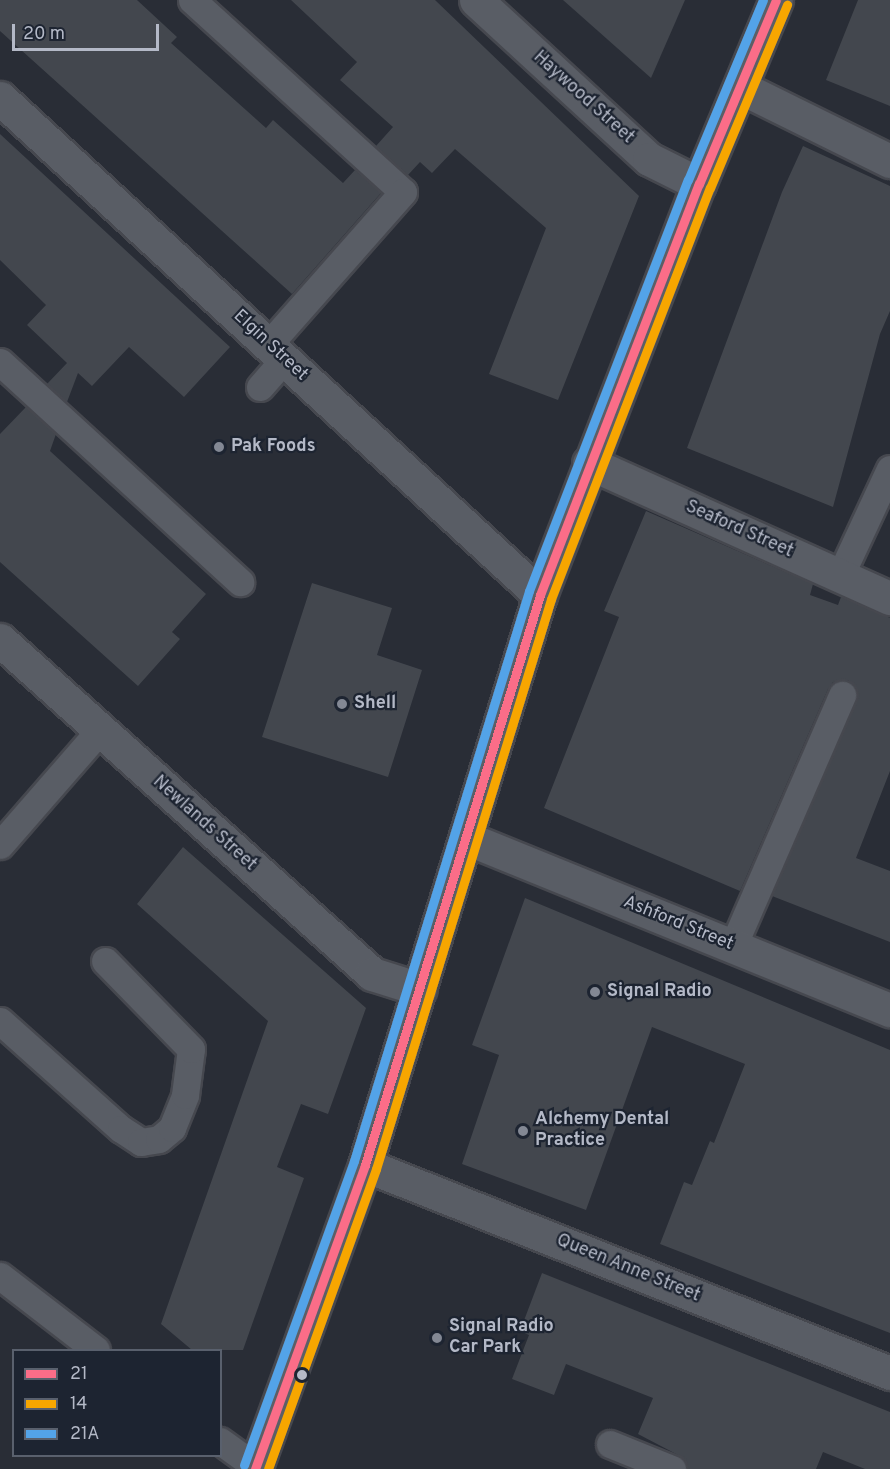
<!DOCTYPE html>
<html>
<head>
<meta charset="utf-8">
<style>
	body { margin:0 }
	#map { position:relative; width:890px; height:1469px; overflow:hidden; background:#292d36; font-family:Overpass,sans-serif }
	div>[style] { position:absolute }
	.building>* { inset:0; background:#43474e }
	.roads { filter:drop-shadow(2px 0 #46484f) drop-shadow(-2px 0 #46484f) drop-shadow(0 2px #46484f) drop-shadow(0 -2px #46484f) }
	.lane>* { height:27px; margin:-13.5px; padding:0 13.5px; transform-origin:13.5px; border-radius:13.5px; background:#595d65 }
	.street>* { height:33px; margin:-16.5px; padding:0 16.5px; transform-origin:16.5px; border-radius:16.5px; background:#595d65 }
	.primary>* { height:33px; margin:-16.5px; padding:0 16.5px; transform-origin:16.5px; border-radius:16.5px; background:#5c5f66 }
	.bus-1>* { height:9px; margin:-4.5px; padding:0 4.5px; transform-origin:4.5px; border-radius:4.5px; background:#fb6d88 }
	.bus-2>* { height:9px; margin:-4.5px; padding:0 4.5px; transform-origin:4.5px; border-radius:4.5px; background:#f7a600 }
	.bus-3>* { height:9px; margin:-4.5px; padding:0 4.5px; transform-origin:4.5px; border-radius:4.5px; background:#53a3e8 }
	.dots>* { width:16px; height:16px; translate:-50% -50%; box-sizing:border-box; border:3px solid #1d2431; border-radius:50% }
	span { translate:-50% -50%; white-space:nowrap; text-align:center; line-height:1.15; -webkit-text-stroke:4.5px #1d2431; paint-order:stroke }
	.street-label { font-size:18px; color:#b4b9c7 }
	.poi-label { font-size:18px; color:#b4b9c7; font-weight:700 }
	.left { translate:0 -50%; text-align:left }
	.legend { position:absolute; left:12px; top:1349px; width:210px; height:108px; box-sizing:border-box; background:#1d2431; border:2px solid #59606d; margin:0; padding:8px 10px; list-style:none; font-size:18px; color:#b4b9c7 }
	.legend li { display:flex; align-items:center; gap:12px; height:30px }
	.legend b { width:30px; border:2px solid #59606d }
	.scale { position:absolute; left:12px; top:24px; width:147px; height:27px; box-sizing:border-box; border:3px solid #b4b9c7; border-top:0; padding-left:8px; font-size:18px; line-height:21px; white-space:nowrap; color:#b4b9c7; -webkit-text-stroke:4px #1d2431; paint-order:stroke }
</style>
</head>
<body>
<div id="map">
	<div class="building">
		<div style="clip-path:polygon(0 0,137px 0,177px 37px,171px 43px,266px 128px,273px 120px,343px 183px,355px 170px,381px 193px,292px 294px,0 31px)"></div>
		<div style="clip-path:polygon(291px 0,435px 0,639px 196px,558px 400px,489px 374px,546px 228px,455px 149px,432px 173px,420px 162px,408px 175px,376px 146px,393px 127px,340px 80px,357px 62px)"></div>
		<div style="clip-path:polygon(563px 0,685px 0,651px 78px)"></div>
		<div style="clip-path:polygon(858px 0,890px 0,890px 106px,826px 80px)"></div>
		<div style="clip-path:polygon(0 134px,230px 347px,184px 397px,129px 347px,92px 386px,78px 373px,67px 402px,47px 384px,67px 363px,27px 325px,46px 305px,0 260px)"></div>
		<div style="clip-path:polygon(803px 146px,890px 186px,890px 311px,880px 334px,833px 507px,687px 448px,782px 192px)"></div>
		<div style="clip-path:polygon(26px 407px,56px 434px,50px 451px,206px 594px,172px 632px,180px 639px,138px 686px,0 562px,0 434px)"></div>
		<div style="clip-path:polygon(646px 511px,813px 584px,810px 595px,838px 605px,841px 597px,890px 618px,890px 771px,856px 858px,890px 871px,890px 942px,772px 896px,856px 701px,855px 686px,848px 680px,833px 682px,828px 689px,740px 891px,544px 808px,619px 617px,604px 611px)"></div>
		<div style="clip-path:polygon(312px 583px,392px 608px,377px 655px,422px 670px,388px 777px,262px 737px)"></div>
		<div style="clip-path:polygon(183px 847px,366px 1008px,328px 1114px,301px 1104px,277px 1167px,304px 1178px,243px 1350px,192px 1350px,161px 1324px,268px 1021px,137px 904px)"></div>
		<div style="clip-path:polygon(525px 898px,890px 1050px,890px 1333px,660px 1244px,684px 1182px,692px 1185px,710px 1141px,714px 1143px,745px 1064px,652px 1027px,586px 1210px,462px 1164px,499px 1055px,472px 1045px)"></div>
		<div style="clip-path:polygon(542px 1273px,890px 1412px,890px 1469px,865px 1469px,823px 1452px,816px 1469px,687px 1469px,678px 1455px,638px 1434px,653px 1398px,566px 1364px,554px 1395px,512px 1379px,529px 1335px,520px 1331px)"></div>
	</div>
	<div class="roads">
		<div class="lane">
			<div style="left:192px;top:0;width:285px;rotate:42.3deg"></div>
			<div style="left:403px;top:192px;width:204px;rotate:131.4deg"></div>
			<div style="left:0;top:362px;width:326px;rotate:42.5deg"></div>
			<div style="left:260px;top:387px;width:37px;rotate:-49deg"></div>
			<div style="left:840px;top:576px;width:118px;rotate:-65deg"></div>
			<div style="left:0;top:845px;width:152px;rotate:-49deg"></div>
			<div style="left:733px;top:946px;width:274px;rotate:-66.5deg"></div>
			<div style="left:0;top:1021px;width:162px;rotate:41.8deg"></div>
			<div style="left:121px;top:1129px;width:24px;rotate:33deg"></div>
			<div style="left:141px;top:1142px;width:18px;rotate:-9deg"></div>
			<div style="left:159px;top:1139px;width:17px;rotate:-40deg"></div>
			<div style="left:172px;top:1128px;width:35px;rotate:-68deg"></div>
			<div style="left:185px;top:1095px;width:46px;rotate:-82.6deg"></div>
			<div style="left:191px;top:1049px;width:123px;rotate:-134.3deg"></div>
			<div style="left:0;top:1276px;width:121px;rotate:37.6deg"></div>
			<div style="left:220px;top:1441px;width:44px;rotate:35.8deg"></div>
			<div style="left:610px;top:1444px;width:67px;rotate:22deg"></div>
		</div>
		<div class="street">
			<div style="left:476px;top:0;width:235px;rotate:42.6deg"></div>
			<div style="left:649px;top:159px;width:56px;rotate:26.6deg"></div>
			<div style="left:742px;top:88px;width:165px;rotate:26.3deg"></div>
			<div style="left:0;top:98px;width:734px;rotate:42.63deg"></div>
			<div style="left:589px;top:463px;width:330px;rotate:24.2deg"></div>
			<div style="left:0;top:640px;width:500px;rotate:41.9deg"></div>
			<div style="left:372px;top:974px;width:50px;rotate:17.4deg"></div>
			<div style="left:466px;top:838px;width:458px;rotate:22.1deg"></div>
			<div style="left:365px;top:1165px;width:565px;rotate:21.61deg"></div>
		</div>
		<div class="primary">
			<div style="left:255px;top:1469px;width:323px;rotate:-70.1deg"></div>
			<div style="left:365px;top:1165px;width:596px;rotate:-72.93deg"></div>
			<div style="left:540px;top:595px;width:441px;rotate:-68.9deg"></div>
			<div style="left:699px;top:184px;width:199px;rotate:-67.3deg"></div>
		</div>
	</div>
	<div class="bus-1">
		<div style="left:255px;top:1469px;width:323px;rotate:-70.1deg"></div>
		<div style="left:365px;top:1165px;width:596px;rotate:-72.93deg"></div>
		<div style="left:540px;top:595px;width:441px;rotate:-68.9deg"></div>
		<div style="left:699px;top:184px;width:199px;rotate:-67.3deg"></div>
	</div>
	<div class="bus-2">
		<div style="left:268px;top:1469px;width:319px;rotate:-70.2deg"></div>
		<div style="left:376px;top:1169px;width:596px;rotate:-72.93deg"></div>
		<div style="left:551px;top:599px;width:441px;rotate:-68.9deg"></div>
		<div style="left:710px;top:188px;width:199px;rotate:-67.2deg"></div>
	</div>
	<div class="bus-3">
		<div style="left:244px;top:1465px;width:323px;rotate:-70.1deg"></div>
		<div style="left:354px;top:1161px;width:596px;rotate:-72.93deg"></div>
		<div style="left:529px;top:591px;width:441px;rotate:-68.9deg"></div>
		<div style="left:688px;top:180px;width:195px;rotate:-67.4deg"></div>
	</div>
	<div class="dots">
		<div style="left:219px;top:447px;background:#838894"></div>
		<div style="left:342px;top:704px;background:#838894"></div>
		<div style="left:595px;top:992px;background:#838894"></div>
		<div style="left:523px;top:1131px;background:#838894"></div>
		<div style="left:437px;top:1338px;background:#838894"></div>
		<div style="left:302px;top:1375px;background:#b4b9c7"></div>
	</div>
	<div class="street-label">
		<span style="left:583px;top:98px;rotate:42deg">Haywood Street</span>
		<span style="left:270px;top:346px;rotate:43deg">Elgin Street</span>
		<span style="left:739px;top:530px;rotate:24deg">Seaford Street</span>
		<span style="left:204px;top:824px;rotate:42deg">Newlands Street</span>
		<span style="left:678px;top:924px;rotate:22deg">Ashford Street</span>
		<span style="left:628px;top:1269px;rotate:22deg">Queen Anne Street</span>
	</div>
	<div class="poi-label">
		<span class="left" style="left:231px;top:447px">Pak Foods</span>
		<span class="left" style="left:354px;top:704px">Shell</span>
		<span class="left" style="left:607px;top:992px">Signal Radio</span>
		<span class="left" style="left:535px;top:1131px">Alchemy Dental<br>Practice</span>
		<span class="left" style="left:449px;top:1338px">Signal Radio<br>Car Park</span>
	</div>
	<ul class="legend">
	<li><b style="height:8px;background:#fb6d88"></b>21</li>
	<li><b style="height:8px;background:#f7a600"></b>14</li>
	<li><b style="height:8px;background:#53a3e8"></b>21A</li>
	</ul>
	<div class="scale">20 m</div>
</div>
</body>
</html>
